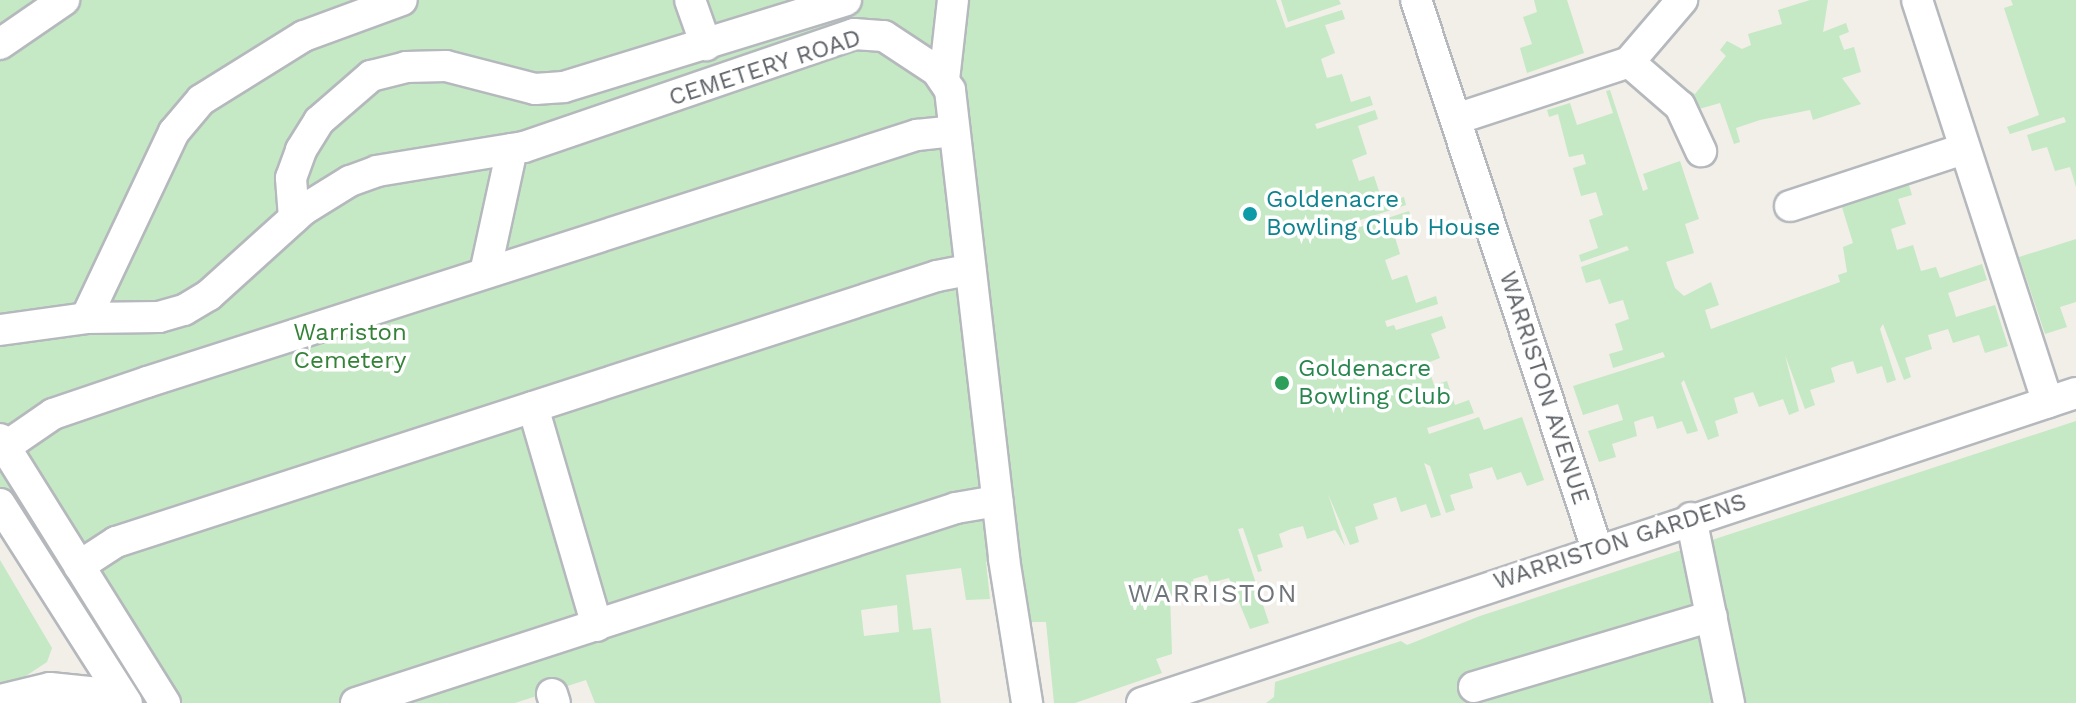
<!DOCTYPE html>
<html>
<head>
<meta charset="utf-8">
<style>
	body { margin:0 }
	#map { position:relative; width:2076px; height:703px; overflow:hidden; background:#f1efe8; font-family:"Work Sans",sans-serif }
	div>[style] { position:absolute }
	.green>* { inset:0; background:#c5e8c5 }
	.roads { filter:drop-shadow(2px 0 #b5b8bc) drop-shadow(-2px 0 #b5b8bc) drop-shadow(0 2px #b5b8bc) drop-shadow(0 -2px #b5b8bc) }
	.minor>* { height:30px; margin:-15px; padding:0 15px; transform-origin:15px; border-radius:15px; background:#fff }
	.dots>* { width:22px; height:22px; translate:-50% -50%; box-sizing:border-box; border:4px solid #fff; border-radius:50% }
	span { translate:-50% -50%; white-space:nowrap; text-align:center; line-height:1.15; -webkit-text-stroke:7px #fff; paint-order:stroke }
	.street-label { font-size:24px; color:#5f6368 }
	.culture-label { font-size:24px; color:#0d838f }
	.left { translate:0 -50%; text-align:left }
	.park-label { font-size:24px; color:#348238 }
	.leisure-label { font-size:24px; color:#27864d }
	.neighbourhood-label { font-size:26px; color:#70757a; letter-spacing:2px }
</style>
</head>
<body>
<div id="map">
	<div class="green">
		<div style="clip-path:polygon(evenodd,0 0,1276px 0,1286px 28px,1342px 10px,1345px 19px,1325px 25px,1335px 53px,1321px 59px,1327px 78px,1342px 74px,1351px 102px,1370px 96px,1373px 105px,1315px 124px,1317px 129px,1375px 110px,1378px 119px,1358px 126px,1367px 154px,1352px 160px,1359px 181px,1374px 176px,1383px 203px,1404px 197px,1406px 205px,1348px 224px,1351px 230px,1409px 211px,1412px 220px,1392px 227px,1400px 254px,1385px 260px,1392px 280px,1407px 275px,1416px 303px,1436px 296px,1438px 304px,1385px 321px,1387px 327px,1394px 325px,1396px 330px,1442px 316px,1446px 328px,1431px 334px,1440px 358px,1427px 363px,1434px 385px,1447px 381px,1455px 405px,1469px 400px,1474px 413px,1427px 428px,1429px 434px,1479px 417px,1484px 430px,1522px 417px,1544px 480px,1527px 486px,1521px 472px,1497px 480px,1492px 467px,1469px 474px,1473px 488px,1450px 495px,1455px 510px,1446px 513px,1430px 466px,1424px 463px,1441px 515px,1431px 518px,1426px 504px,1401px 512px,1396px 497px,1373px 504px,1378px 519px,1355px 527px,1359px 542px,1350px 545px,1328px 494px,1345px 546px,1335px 530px,1307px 539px,1303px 526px,1291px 529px,1279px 534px,1283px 547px,1257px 555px,1262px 571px,1258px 572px,1243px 528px,1238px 529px,1269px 623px,1250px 629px,1229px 578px,1210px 583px,1207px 575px,1193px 579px,1195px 588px,1170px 596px,1172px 654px,1156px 659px,1162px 673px,1075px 703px,1054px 703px,1046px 622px,1026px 622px,1013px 558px,986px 562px,990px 599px,966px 600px,961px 568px,906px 575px,913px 630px,931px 628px,941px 703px,595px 703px,586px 680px,515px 703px,139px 703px,0 489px,0 0,897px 605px,899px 632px,864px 636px,861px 610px,897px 605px)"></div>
		<div style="clip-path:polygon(1281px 0,1339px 0,1341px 4px,1288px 22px)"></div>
		<div style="clip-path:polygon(1534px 0,1567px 0,1584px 53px,1527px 73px,1520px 48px,1532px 44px,1523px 17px,1537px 12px)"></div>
		<div style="clip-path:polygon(1810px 0,1828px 0,1823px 32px,1846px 23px,1849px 32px,1839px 36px,1844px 50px,1854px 47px,1861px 72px,1842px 78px,1861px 104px,1813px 120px,1810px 110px,1760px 120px,1736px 128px,1740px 142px,1734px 144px,1720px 103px,1699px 109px,1669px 78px,1695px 94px,1726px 56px,1720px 50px,1727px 41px,1742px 49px,1751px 45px,1748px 34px,1782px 24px,1778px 10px)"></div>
		<div style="clip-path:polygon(2011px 0,2076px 0,2076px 187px,2070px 167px,2055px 171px,2047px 147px,2032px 151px,2027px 135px,2066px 122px,2064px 117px,2010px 134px,2007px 127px,2039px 115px,2004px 8px,2013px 5px)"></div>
		<div style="clip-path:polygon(1610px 90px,1643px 191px,1648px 189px,1643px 174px,1680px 161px,1699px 219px,1685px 224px,1694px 253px,1666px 262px,1675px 288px,1684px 296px,1711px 282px,1719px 305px,1705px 310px,1711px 329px,1840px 282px,1838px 275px,1847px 272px,1843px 247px,1853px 243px,1841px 204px,1908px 182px,1912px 195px,1898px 199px,1906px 224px,1891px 229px,1897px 250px,1913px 245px,1921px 271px,1936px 267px,1940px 278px,1982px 264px,1987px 280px,1948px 293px,1953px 307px,1956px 317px,1995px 305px,2008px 346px,1985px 353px,1979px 335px,1953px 343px,1948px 329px,1928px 335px,1932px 349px,1905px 358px,1911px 377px,1904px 380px,1883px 324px,1880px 329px,1896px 380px,1887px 383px,1882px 366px,1857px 374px,1853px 361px,1842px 364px,1831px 368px,1835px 382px,1810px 390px,1815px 405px,1805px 409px,1785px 355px,1799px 411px,1789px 415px,1783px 399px,1759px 407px,1753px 392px,1734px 398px,1738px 413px,1715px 421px,1719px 436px,1708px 440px,1684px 380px,1681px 383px,1698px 431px,1687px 434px,1682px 421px,1657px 429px,1653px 416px,1642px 419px,1634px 422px,1637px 436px,1612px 444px,1616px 457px,1599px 462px,1588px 431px,1623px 420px,1618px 404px,1583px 415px,1573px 386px,1665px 357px,1663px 352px,1613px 368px,1609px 354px,1623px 350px,1615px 324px,1629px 319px,1623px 300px,1609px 304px,1600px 279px,1586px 283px,1581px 267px,1629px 250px,1627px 246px,1581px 262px,1579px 255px,1598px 248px,1589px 220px,1603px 215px,1596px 192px,1581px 196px,1573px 168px,1586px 164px,1583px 154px,1569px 157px,1558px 114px,1549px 117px,1547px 110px,1570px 103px,1577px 125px,1613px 113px,1606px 91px)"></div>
		<div style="clip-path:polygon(2076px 239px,2076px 302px,2060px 307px,2067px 327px,2045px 334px,2019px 257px)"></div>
		<div style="clip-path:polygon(2076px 421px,2076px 703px,1266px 703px,1274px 697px,1275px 682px,1401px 641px,1407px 645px,1480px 616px)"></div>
		<div style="clip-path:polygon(0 560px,52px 648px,47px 662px,0 693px)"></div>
	</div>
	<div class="roads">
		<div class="minor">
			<div style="left:690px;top:0;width:48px;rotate:70.4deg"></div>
			<div style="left:1416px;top:0;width:578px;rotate:71.75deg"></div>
			<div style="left:1917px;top:0;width:423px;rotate:72deg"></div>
			<div style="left:0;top:44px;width:78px;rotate:-34.5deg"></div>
			<div style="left:1629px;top:62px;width:67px;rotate:40.8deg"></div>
			<div style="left:1680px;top:106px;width:50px;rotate:65deg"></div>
			<div style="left:944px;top:80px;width:81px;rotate:-83.6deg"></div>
			<div style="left:1456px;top:119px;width:182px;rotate:-18.2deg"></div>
			<div style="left:1629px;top:62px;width:82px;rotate:-49.5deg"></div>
			<div style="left:1790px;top:206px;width:182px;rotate:-18.2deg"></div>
			<div style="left:294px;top:218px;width:40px;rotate:-94.3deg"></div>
			<div style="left:291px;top:178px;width:30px;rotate:-70deg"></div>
			<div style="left:301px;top:150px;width:34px;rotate:-58deg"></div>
			<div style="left:319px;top:121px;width:69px;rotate:-40.9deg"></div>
			<div style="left:371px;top:76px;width:36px;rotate:-14deg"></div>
			<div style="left:406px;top:67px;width:40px;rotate:-1.4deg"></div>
			<div style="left:446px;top:66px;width:92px;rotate:14.5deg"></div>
			<div style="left:535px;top:89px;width:29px;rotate:-4deg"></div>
			<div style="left:564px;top:87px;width:295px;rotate:-17.1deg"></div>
			<div style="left:485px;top:273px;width:127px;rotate:-77.7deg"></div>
			<div style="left:86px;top:318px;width:206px;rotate:-64.7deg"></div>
			<div style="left:174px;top:132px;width:42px;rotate:-49.8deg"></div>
			<div style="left:201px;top:100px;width:121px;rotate:-31.9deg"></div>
			<div style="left:304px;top:36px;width:104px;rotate:-20.2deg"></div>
			<div style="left:0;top:330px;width:87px;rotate:-7.9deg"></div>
			<div style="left:86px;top:318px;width:73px;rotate:-0.8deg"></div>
			<div style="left:159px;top:317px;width:26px;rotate:-16deg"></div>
			<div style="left:184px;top:310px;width:29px;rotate:-31deg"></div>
			<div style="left:209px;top:295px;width:127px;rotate:-42.1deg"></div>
			<div style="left:303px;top:210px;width:55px;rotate:-31.7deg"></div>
			<div style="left:350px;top:181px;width:29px;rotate:-20deg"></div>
			<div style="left:377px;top:171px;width:149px;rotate:-9.3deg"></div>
			<div style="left:524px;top:147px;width:349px;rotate:-18.9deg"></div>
			<div style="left:854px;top:34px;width:30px;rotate:4deg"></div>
			<div style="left:884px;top:36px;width:64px;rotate:33.4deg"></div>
			<div style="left:937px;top:71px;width:23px;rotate:56deg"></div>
			<div style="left:950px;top:90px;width:472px;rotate:83.4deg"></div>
			<div style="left:1004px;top:559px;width:146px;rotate:80.9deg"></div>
			<div style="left:533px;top:407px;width:228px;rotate:73.7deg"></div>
			<div style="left:0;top:439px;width:9px;rotate:58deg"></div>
			<div style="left:5px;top:447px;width:58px;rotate:-34.5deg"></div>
			<div style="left:53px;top:414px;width:99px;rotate:-18.8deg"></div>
			<div style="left:147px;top:382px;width:809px;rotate:-17.79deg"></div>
			<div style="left:917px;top:135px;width:37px;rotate:-6deg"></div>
			<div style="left:5px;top:447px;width:302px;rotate:58deg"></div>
			<div style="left:0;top:504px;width:236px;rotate:57.5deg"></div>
			<div style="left:1691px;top:518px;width:189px;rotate:78.4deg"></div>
			<div style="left:79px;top:566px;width:44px;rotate:-33deg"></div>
			<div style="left:116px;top:542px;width:863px;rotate:-17.95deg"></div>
			<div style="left:937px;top:276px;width:33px;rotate:-11deg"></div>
			<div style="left:1474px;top:687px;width:248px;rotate:-16.6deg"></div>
			<div style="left:552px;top:694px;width:9px;rotate:72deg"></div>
			<div style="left:0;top:700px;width:51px;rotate:-13.5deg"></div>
			<div style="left:50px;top:688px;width:59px;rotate:5.8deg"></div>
			<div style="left:109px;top:694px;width:19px;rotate:28deg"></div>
			<div style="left:356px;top:703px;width:631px;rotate:-18deg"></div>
			<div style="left:956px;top:508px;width:42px;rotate:-9.7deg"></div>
			<div style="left:1142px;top:703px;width:984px;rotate:-18.36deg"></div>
		</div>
	</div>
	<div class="dots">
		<div style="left:1250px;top:214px;background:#0f9aa8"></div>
		<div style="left:1282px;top:383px;background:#2e9e5b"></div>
	</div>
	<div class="street-label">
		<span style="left:765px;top:68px;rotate:-18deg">CEMETERY ROAD</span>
		<span style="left:1544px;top:388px;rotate:72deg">WARRISTON AVENUE</span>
		<span style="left:1620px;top:542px;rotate:-18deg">WARRISTON GARDENS</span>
	</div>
	<div class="culture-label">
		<span class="left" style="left:1266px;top:214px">Goldenacre<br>Bowling Club House</span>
	</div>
	<div class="park-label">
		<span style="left:350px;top:347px">Warriston<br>Cemetery</span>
	</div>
	<div class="leisure-label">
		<span class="left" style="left:1298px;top:383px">Goldenacre<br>Bowling Club</span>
	</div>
	<div class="neighbourhood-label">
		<span style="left:1213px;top:594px">WARRISTON</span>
	</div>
</div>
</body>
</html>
